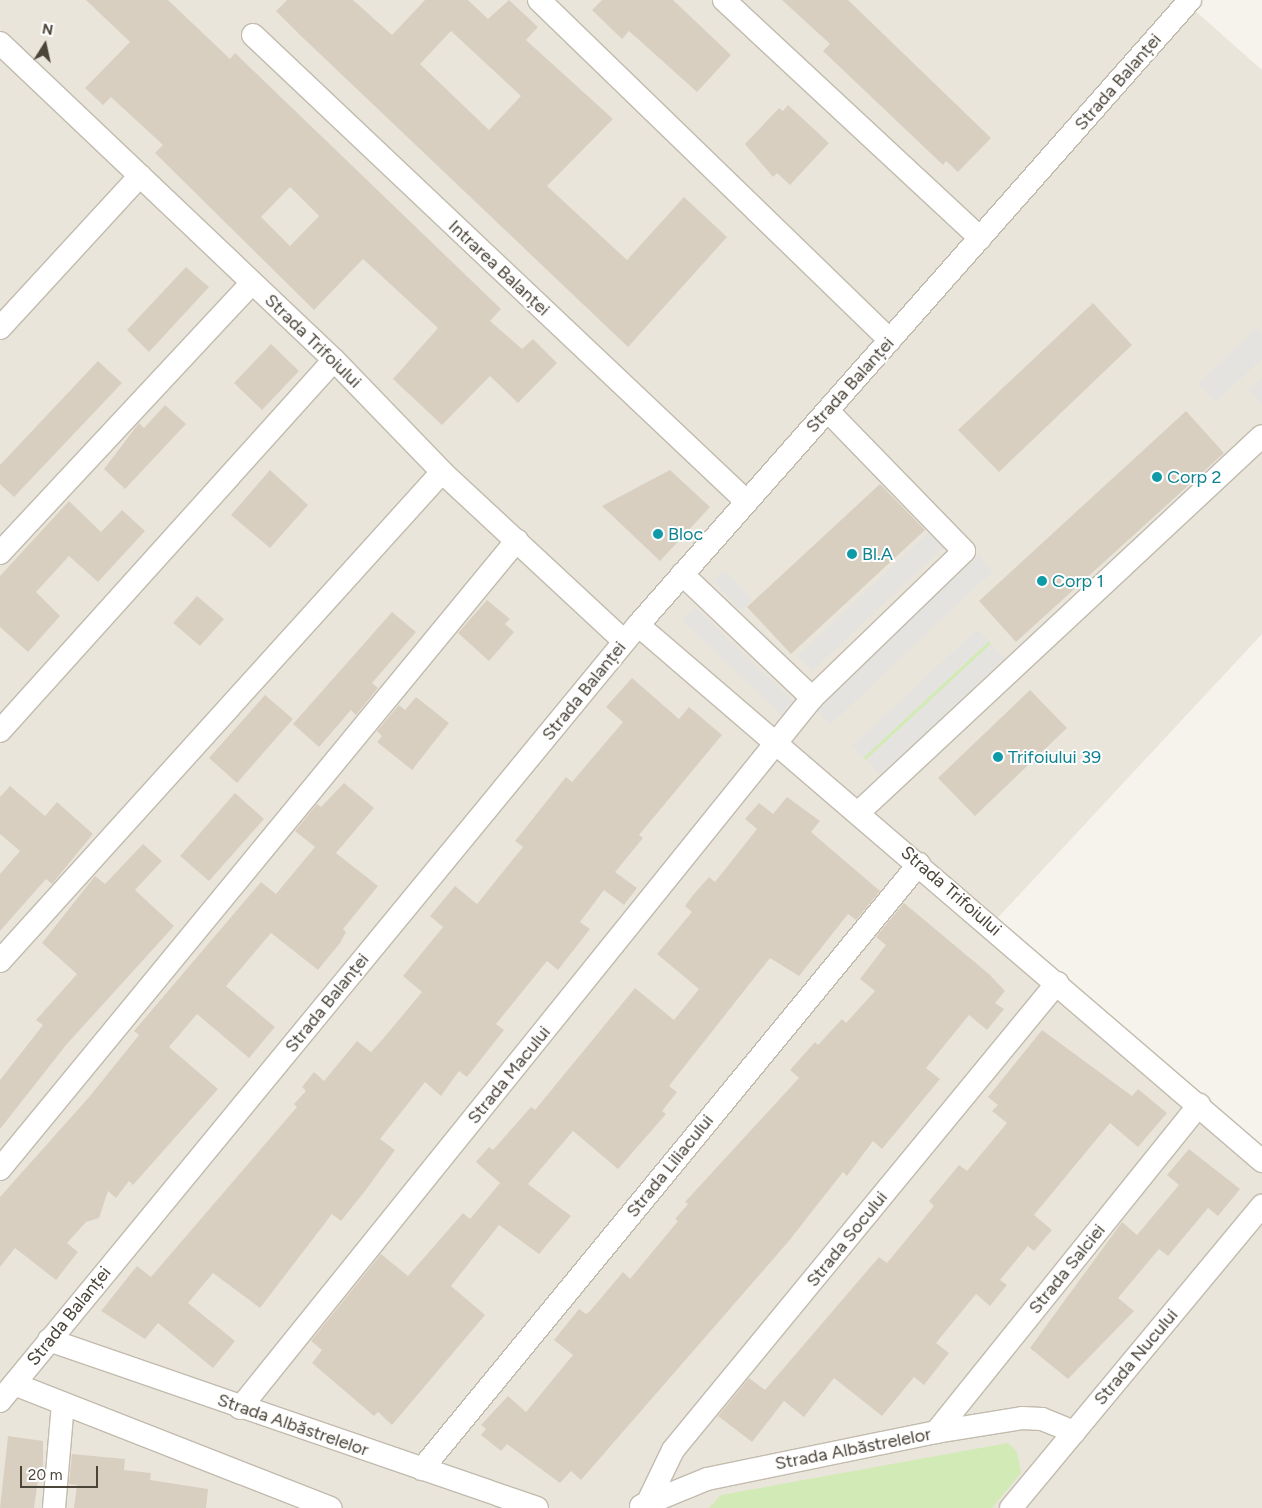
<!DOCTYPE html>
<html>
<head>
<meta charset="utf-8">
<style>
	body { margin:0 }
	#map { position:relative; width:1262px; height:1508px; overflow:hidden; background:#f6f3ec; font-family:Figtree,sans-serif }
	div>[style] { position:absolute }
	.residential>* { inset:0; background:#eae5da }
	.green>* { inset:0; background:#d2eab5 }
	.parking>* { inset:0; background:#e5e3e0 }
	.building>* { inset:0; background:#d8cfc1 }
	.roads { filter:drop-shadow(1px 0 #c2bbae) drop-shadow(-1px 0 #c2bbae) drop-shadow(0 1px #c2bbae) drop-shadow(0 -1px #c2bbae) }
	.street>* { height:22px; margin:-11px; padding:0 11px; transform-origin:11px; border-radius:11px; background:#fff }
	.dots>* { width:14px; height:14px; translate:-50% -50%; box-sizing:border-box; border:2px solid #fff; border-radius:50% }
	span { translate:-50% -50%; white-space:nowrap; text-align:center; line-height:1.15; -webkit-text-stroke:4px #fff; paint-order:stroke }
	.street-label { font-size:18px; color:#4b4439 }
	.culture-label { font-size:18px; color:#0d838f }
	.left { translate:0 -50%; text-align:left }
	.north { position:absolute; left:20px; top:20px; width:50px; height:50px; -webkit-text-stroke:4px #fff; paint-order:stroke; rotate:10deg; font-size:14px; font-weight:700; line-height:20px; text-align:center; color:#4b4439 }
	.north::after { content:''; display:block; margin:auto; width:18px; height:22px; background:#4b4439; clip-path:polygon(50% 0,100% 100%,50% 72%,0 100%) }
	.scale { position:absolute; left:20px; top:1466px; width:78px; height:22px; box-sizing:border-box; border:2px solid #4b4439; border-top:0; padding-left:6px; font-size:15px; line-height:18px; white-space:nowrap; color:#4b4439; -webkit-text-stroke:4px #fff; paint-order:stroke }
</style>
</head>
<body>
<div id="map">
	<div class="residential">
		<div style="clip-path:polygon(0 0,1183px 0,1262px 70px,1262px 634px,991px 925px,1262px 1160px,1262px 1508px,0 1508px)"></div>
	</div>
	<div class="green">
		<div style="clip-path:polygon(989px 641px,991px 644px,866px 760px,863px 758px)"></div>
		<div style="clip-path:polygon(1008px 1443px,1017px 1452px,1021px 1473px,992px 1508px,709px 1508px,721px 1495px)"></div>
	</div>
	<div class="parking">
		<div style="clip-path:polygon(1256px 328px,1262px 334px,1262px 359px,1216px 402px,1198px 384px)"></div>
		<div style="clip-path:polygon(1262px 377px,1262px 405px,1248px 390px)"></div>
		<div style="clip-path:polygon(930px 531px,945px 546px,812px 671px,797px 656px)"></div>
		<div style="clip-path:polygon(979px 555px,993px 571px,830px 725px,815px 709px)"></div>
		<div style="clip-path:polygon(725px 570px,752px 600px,741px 611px,713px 581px)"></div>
		<div style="clip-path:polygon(695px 607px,795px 703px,782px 716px,682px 620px)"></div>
		<div style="clip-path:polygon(977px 629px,989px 641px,863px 758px,852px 746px)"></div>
		<div style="clip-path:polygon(991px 644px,1005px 658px,880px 775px,866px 760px)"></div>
	</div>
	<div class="building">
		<div style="clip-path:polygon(evenodd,86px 0,168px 0,230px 59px,235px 53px,501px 309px,490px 321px,522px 349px,533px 339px,557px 363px,518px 403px,490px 376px,442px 425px,393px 379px,438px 328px,363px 259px,314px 310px,155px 153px,163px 145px,111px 97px,103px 105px,85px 88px,130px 42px,86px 0,290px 187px,319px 216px,290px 246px,261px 217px,290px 187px)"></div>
		<div style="clip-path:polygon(evenodd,287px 0,353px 0,392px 35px,425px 0,468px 0,488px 19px,509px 0,538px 27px,526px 40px,613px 119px,547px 186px,627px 260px,684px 197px,727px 237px,628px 347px,299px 34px,276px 11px,287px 0,451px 31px,521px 96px,489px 130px,420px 64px,451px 31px)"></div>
		<div style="clip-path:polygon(602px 0,673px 0,731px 55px,697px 92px,629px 31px,622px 39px,592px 10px)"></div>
		<div style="clip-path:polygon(782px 0,848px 0,991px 138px,958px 172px,946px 161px,943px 165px,823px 51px,830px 44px)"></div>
		<div style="clip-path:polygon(788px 105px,829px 143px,790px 185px,777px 173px,773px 177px,745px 144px,779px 108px,783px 111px)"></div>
		<div style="clip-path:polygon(186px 267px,209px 287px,149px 352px,127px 330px)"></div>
		<div style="clip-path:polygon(1093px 303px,1132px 345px,999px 472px,958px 430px)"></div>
		<div style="clip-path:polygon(271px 344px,299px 371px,262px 410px,234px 383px)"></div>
		<div style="clip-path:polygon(98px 361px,122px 383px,14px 497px,0 484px,0 465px)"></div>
		<div style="clip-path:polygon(165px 405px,186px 424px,125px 489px,104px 469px,139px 423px,144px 428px)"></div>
		<div style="clip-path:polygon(1186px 411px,1224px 453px,1016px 642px,979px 601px)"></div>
		<div style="clip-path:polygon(270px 470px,308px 505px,270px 548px,231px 515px)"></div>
		<div style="clip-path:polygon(670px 470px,710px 507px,660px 561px,602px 506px)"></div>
		<div style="clip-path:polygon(880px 484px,925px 530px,791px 654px,747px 607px)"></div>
		<div style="clip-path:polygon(69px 501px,101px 532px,122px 510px,145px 531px,98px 582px,69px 556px,36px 592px,60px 616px,28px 652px,0 627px,0 576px)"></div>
		<div style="clip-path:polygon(197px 596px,224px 619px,200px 646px,173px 623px)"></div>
		<div style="clip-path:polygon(487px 600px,510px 619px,505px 624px,514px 632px,489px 661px,458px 633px)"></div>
		<div style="clip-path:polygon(392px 612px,416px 632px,372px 683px,378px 688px,356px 715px,351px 710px,319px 747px,293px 724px)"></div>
		<div style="clip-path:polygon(632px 678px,679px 719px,689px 707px,722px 735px,639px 835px,643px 838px,615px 872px,637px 888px,624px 905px,604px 890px,580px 922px,590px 929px,558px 970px,547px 961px,496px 1024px,504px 1030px,467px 1077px,459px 1071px,441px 1096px,425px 1082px,380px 1139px,395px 1150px,365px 1191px,341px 1221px,332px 1214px,260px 1308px,213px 1273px,188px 1303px,235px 1341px,213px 1368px,158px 1323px,145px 1339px,101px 1311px,137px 1266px,151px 1277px,297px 1107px,294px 1104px,306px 1091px,302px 1087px,314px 1072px,324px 1081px,357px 1041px,371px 1052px,382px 1040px,422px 992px,403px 976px,443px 927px,430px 916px,455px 886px,477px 904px,523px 847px,515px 841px,566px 777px,572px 782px,623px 722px,606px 707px)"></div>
		<div style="clip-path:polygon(1030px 690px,1067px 728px,975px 816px,938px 778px)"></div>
		<div style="clip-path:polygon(265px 695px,293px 719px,237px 783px,209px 758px)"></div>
		<div style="clip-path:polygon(416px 697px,449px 723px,412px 770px,377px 742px,382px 736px,377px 731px,399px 705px,405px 710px)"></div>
		<div style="clip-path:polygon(344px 783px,374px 808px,336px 853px,378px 886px,343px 929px,346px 932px,340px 943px,318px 970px,271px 933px,226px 986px,275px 1027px,249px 1058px,197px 1014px,169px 1047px,218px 1089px,133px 1185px,129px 1181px,116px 1198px,108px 1191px,99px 1218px,86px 1222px,67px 1243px,78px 1252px,56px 1280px,15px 1248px,0 1267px,0 1197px,90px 1096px,139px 1035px,134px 1031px,261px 882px,276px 894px,315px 847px,295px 831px,317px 804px,321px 807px)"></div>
		<div style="clip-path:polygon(10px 786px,45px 816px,57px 802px,93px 834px,52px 884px,46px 879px,0 931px,0 874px,20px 851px,0 834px,0 797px)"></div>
		<div style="clip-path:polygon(235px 793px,264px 819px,209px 881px,180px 856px)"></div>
		<div style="clip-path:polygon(787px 797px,820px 821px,811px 832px,880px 891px,856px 920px,848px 914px,799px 976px,770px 958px,669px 1086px,677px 1092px,662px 1111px,666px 1114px,618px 1169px,573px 1131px,528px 1184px,571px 1216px,539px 1254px,499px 1225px,451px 1286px,485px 1315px,392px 1425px,378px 1412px,374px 1416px,312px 1363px,322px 1350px,311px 1341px,381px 1254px,408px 1276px,463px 1213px,470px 1219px,500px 1183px,476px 1162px,489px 1147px,493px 1150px,531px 1107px,535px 1110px,635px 988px,674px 1020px,699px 989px,657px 954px,692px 912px,685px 906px,693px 895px,709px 877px,715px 882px,757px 829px,745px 819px,759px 803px,773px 814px)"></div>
		<div style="clip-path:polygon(143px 844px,162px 861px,135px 890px,174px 926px,66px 1045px,0 1129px,0 1080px,43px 1025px,36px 1020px,77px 974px,42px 943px,95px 876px,105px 884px)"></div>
		<div style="clip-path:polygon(904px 903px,989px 974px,1005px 991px,995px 1003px,1004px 1009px,987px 1030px,969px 1015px,926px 1068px,940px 1079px,882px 1149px,873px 1141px,847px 1176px,843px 1172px,788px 1242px,581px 1480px,571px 1471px,560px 1483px,507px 1444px,501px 1451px,481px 1435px,486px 1429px,481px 1425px,508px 1396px,526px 1412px,573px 1355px,554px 1340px,579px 1309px,586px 1314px,590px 1311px,623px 1272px,630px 1279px,678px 1221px,675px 1219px,688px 1204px,685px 1202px,799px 1078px,790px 1070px,815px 1042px,818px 1045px,842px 1019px,846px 1023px,875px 991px,860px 979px,886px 945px,876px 937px)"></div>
		<div style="clip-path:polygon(1042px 1030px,1132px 1096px,1138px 1089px,1167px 1113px,1138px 1147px,1110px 1123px,1034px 1215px,1052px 1230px,1034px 1251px,1028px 1246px,1000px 1280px,1007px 1285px,990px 1306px,976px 1294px,936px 1343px,949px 1353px,924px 1385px,914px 1377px,882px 1416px,834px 1378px,804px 1417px,784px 1401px,752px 1442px,718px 1416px,749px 1378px,765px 1390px,879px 1257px,887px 1263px,934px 1206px,929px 1201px,959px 1165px,967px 1171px,1007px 1123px,992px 1111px,998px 1105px,988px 1097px)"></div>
		<div style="clip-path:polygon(1189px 1149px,1240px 1189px,1218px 1216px,1208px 1208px,1168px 1256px,1159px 1249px,1118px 1298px,1134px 1311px,1068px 1379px,1030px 1348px,1122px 1222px,1137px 1235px,1179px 1185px,1167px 1175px)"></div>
		<div style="clip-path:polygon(8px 1436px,43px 1441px,43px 1481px,38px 1480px,34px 1508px,0 1508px)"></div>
		<div style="clip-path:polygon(72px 1454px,125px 1459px,124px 1470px,151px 1473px,150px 1480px,208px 1489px,206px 1508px,74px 1508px,77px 1485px,69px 1484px)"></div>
	</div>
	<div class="roads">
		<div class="street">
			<div style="left:539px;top:0;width:489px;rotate:44.1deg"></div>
			<div style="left:724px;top:0;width:350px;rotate:42.9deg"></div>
			<div style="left:253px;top:35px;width:678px;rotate:43.39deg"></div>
			<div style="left:0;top:43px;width:460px;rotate:43.5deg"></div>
			<div style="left:334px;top:360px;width:156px;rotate:46deg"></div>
			<div style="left:442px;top:472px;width:248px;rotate:42.9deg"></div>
			<div style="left:0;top:328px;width:207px;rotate:-47.4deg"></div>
			<div style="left:0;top:553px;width:369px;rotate:-47deg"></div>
			<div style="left:682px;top:574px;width:180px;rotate:43.6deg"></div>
			<div style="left:638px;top:625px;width:823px;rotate:40.66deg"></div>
			<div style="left:0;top:731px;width:499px;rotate:-48deg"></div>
			<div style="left:859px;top:812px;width:551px;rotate:-43.01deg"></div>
			<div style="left:0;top:961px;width:659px;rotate:-47.89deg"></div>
			<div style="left:0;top:1169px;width:814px;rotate:-50.58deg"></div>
			<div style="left:49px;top:1340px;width:516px;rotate:19deg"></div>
			<div style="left:14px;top:1384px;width:340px;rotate:21.4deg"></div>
			<div style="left:0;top:1401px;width:1005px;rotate:-50.57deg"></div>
			<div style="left:638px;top:625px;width:834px;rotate:-48.55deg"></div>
			<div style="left:240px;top:1408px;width:912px;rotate:-51.14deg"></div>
			<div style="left:812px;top:698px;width:211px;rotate:-44deg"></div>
			<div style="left:964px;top:551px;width:195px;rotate:-134.2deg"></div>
			<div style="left:936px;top:1432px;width:420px;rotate:-51.2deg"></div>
			<div style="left:422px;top:1469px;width:783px;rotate:-50.6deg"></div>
			<div style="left:641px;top:1506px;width:71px;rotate:-22.2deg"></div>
			<div style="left:707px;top:1479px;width:234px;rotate:-11.6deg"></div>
			<div style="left:936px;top:1432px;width:87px;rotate:-9.2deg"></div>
			<div style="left:1022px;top:1418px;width:20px;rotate:3deg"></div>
			<div style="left:1042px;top:1419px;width:35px;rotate:22deg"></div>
			<div style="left:54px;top:1508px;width:105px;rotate:-85.1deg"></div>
			<div style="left:645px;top:1508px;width:64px;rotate:-64.2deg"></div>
			<div style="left:673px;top:1450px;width:605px;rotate:-50.57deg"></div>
			<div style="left:1011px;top:1508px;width:393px;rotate:-50.3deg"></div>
		</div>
	</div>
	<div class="dots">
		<div style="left:1157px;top:477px;background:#0f9aa8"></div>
		<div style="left:658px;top:534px;background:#0f9aa8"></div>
		<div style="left:852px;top:554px;background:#0f9aa8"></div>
		<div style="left:1042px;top:581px;background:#0f9aa8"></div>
		<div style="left:998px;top:757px;background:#0f9aa8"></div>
	</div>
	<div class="street-label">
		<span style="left:1118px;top:82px;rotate:-49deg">Strada Balanței</span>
		<span style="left:499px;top:268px;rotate:43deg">Intrarea Balanței</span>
		<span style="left:313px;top:341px;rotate:44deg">Strada Trifoiului</span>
		<span style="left:850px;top:385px;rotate:-48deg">Strada Balanței</span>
		<span style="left:584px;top:691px;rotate:-51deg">Strada Balanței</span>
		<span style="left:951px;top:891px;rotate:41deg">Strada Trifoiului</span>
		<span style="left:327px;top:1003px;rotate:-51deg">Strada Balanței</span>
		<span style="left:509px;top:1075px;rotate:-51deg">Strada Macului</span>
		<span style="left:670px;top:1166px;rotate:-51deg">Strada Liliacului</span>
		<span style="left:847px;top:1239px;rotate:-51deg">Strada Socului</span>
		<span style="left:1067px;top:1269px;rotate:-51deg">Strada Salciei</span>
		<span style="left:69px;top:1316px;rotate:-51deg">Strada Balanței</span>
		<span style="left:1136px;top:1357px;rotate:-50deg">Strada Nucului</span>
		<span style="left:293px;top:1425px;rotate:19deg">Strada Albăstrelelor</span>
		<span style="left:853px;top:1449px;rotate:-11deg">Strada Albăstrelelor</span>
	</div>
	<div class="culture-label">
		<span class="left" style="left:1167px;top:477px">Corp 2</span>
		<span class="left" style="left:668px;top:534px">Bloc</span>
		<span class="left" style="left:862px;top:554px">Bl.A</span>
		<span class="left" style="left:1052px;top:581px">Corp 1</span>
		<span class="left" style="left:1008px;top:757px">Trifoiului 39</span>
	</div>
	<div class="north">N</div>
	<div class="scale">20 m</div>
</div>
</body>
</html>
